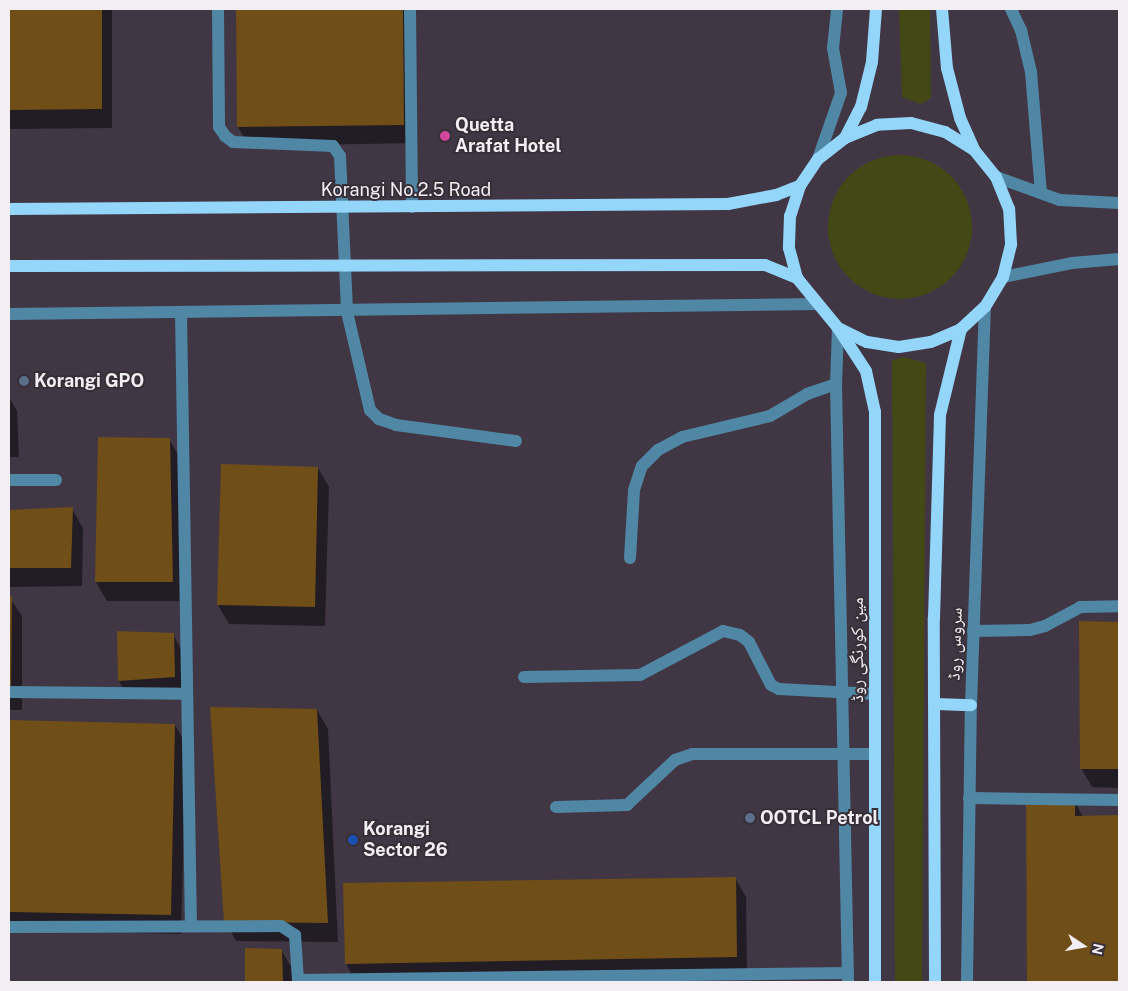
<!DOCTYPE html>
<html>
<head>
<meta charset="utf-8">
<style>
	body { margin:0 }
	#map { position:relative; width:1128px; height:991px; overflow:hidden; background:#372f38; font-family:"Public Sans","Noto Naskh Arabic",sans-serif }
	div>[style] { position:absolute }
	.built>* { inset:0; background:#413644 }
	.green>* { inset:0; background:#434815 }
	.round { border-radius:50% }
	.shadow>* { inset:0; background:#0007 }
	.building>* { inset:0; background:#704e17 }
	.minor>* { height:12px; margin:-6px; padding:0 6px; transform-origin:6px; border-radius:6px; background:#5087a5 }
	.major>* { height:12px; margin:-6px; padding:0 6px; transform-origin:6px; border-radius:6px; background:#94d5fa }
	.dots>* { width:14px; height:14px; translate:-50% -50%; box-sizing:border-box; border:2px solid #372f38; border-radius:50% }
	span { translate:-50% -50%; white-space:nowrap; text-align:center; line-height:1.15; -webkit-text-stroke:4px #372f38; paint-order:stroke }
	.poi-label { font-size:18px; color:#f2eef3; font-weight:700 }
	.left { translate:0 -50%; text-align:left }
	.street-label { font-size:18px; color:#f2eef3 }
	.frame { position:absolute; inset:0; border:10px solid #f2eef3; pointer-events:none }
	.north { position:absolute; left:1058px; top:921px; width:50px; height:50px; -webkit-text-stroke:4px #372f38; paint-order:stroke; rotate:102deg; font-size:14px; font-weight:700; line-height:20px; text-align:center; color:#f2eef3 }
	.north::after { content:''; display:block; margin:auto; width:18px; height:22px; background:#f2eef3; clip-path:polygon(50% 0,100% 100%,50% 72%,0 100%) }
</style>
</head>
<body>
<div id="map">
	<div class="built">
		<div style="clip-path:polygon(9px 9px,1119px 9px,1119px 982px,9px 982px)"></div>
	</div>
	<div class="green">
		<div style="clip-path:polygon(899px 9px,930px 9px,931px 98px,921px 104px,902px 97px)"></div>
		<div class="round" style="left:828px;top:155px;width:144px;height:144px"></div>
		<div style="clip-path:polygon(904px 357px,926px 363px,922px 982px,895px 982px,892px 360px)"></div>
	</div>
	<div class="shadow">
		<div style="clip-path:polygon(9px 9px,112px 9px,112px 128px,9px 129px)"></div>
		<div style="clip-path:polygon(237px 9px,413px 9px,415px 143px,249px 146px,238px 127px)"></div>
		<div style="clip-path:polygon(9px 397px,17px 411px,19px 457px,9px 457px)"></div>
		<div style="clip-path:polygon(169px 439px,180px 458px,183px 601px,107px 601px,96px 582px)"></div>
		<div style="clip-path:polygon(318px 468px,329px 487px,325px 626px,229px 624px,218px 605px)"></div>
		<div style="clip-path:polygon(72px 509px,83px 528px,82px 586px,9px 587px,9px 511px)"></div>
		<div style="clip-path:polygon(9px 597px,22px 616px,22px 710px,9px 710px)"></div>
		<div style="clip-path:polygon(1080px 622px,1119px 624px,1119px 788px,1092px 787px,1081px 768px)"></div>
		<div style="clip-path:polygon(173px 634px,181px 649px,183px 692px,127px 695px,119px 681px)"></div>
		<div style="clip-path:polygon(317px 710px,328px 729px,338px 942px,236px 941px,225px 921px)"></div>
		<div style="clip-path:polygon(9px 721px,175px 725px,186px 744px,181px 934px,9px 930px)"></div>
		<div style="clip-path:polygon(1075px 802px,1083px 817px,1119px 816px,1119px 982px,1029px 982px,1028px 803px)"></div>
		<div style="clip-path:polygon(735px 878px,746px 897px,747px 976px,356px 982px,346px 964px)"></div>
		<div style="clip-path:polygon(246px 949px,282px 951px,293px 970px,293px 982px,247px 982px)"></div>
	</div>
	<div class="building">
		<div style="clip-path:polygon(9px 9px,102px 9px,102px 109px,9px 110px)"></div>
		<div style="clip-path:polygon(236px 9px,403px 9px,404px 125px,237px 127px)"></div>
		<div style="clip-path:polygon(98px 437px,170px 438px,173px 582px,95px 582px)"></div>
		<div style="clip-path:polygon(221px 464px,318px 467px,315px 607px,217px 605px)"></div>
		<div style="clip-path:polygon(73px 507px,71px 568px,9px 568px,9px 510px)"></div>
		<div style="clip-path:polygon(9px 596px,12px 596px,11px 691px,9px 691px)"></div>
		<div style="clip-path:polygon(1079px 621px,1119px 622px,1119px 769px,1080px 769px)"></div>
		<div style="clip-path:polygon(117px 631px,174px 633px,175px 677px,118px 681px)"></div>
		<div style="clip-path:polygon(210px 707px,317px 709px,328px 923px,224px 922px)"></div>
		<div style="clip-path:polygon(9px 720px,175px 724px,171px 915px,9px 912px)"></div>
		<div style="clip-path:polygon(1075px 801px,1075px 816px,1119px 815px,1119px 982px,1027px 982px,1026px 802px)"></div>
		<div style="clip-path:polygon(736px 877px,737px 957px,345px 964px,343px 883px)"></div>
		<div style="clip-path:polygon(245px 948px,282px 949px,283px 982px,245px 982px)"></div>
	</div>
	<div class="minor">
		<div style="left:218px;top:9px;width:118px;rotate:89.5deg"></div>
		<div style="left:219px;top:127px;width:11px;rotate:56deg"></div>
		<div style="left:225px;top:136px;width:10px;rotate:37deg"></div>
		<div style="left:233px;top:142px;width:100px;rotate:2.3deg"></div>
		<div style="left:333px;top:146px;width:12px;rotate:55deg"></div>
		<div style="left:340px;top:156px;width:156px;rotate:87.4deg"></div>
		<div style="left:347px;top:312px;width:101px;rotate:76.8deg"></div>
		<div style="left:370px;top:410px;width:13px;rotate:45deg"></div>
		<div style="left:379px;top:419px;width:18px;rotate:19deg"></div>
		<div style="left:396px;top:425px;width:121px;rotate:7.6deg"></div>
		<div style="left:410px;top:9px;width:198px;rotate:89.4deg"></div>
		<div style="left:1011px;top:9px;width:23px;rotate:65deg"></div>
		<div style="left:1021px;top:30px;width:43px;rotate:76.6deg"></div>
		<div style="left:1031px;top:72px;width:121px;rotate:85.3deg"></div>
		<div style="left:818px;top:159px;width:70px;rotate:-70.8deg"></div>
		<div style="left:841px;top:93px;width:46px;rotate:-100.1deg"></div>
		<div style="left:833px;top:48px;width:39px;rotate:-84deg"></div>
		<div style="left:996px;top:177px;width:68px;rotate:19.8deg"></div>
		<div style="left:1060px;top:200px;width:59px;rotate:2.9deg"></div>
		<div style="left:1003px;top:277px;width:70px;rotate:-11.5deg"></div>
		<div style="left:1072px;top:263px;width:47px;rotate:-4.9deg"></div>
		<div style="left:181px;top:312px;width:614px;rotate:89.07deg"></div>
		<div style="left:9px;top:314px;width:808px;rotate:-0.71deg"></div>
		<div style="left:838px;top:328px;width:56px;rotate:92deg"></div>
		<div style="left:836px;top:384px;width:598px;rotate:88.85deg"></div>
		<div style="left:9px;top:480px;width:47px"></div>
		<div style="left:630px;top:558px;width:68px;rotate:-86.6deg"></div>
		<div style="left:634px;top:490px;width:25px;rotate:-72deg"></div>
		<div style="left:642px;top:466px;width:23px;rotate:-45deg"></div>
		<div style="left:658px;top:450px;width:27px;rotate:-28deg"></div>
		<div style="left:682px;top:437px;width:90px;rotate:-13.4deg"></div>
		<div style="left:770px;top:416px;width:43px;rotate:-30.7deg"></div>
		<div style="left:807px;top:394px;width:31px;rotate:-19deg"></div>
		<div style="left:973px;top:631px;width:57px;rotate:-1deg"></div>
		<div style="left:1030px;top:630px;width:16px;rotate:-15deg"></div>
		<div style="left:1045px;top:626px;width:40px;rotate:-28deg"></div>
		<div style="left:1080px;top:607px;width:39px;rotate:-1deg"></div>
		<div style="left:524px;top:677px;width:116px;rotate:-1deg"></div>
		<div style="left:640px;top:675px;width:94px;rotate:-27.9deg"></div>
		<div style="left:723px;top:631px;width:17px;rotate:13deg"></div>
		<div style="left:740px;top:635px;width:11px;rotate:38deg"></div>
		<div style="left:749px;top:642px;width:48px;rotate:62.9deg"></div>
		<div style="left:771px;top:685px;width:9px;rotate:27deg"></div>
		<div style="left:779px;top:689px;width:95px;rotate:3deg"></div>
		<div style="left:9px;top:692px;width:178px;rotate:0.6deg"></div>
		<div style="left:969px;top:798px;width:150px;rotate:0.8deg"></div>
		<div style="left:556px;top:807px;width:71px;rotate:-1.6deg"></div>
		<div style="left:627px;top:805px;width:66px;rotate:-43.2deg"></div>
		<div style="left:675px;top:760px;width:18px;rotate:-19deg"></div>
		<div style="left:692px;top:754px;width:183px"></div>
		<div style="left:9px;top:927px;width:272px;rotate:-0.2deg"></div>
		<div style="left:281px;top:926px;width:17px;rotate:33deg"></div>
		<div style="left:295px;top:935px;width:45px;rotate:86.2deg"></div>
		<div style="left:298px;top:980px;width:550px;rotate:-0.73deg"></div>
		<div style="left:967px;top:982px;width:277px;rotate:-89.2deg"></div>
		<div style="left:971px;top:705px;width:398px;rotate:-88deg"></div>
	</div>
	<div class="major">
		<div style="left:942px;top:9px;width:59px;rotate:85.2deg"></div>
		<div style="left:947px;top:68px;width:52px;rotate:75.4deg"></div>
		<div style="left:960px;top:118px;width:35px;rotate:66deg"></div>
		<div style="left:845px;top:138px;width:35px;rotate:-63deg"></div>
		<div style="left:861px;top:107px;width:46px;rotate:-76.3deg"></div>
		<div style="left:872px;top:62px;width:53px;rotate:-85.7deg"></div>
		<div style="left:9px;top:209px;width:719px;rotate:-0.4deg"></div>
		<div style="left:728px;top:204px;width:49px;rotate:-10.6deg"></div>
		<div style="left:776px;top:195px;width:26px;rotate:-21deg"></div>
		<div style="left:9px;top:266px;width:756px;rotate:-0.08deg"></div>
		<div style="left:765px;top:265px;width:35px;rotate:22deg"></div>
		<div style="left:838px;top:328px;width:32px;rotate:26deg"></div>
		<div style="left:867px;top:342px;width:32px;rotate:9deg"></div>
		<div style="left:899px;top:347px;width:32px;rotate:-9deg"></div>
		<div style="left:931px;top:342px;width:33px;rotate:-23deg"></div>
		<div style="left:961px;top:329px;width:33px;rotate:-43deg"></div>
		<div style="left:985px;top:307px;width:35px;rotate:-59deg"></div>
		<div style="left:1003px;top:277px;width:34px;rotate:-76deg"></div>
		<div style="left:1011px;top:244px;width:35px;rotate:-93deg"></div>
		<div style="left:1009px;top:209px;width:35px;rotate:-112deg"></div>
		<div style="left:996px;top:177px;width:35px;rotate:-129deg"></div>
		<div style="left:974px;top:150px;width:34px;rotate:-148deg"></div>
		<div style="left:945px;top:132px;width:35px;rotate:-165deg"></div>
		<div style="left:911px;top:123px;width:34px;rotate:177deg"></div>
		<div style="left:877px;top:125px;width:35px;rotate:158deg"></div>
		<div style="left:845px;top:138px;width:34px;rotate:142deg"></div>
		<div style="left:818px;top:159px;width:32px;rotate:124deg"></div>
		<div style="left:800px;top:186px;width:32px;rotate:108deg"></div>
		<div style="left:790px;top:216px;width:32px;rotate:92deg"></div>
		<div style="left:789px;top:248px;width:31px;rotate:75deg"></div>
		<div style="left:797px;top:278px;width:65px;rotate:50.6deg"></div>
		<div style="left:838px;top:328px;width:51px;rotate:56.9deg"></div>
		<div style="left:866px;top:371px;width:42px;rotate:77.6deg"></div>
		<div style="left:875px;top:412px;width:570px;rotate:90deg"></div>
		<div style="left:936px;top:704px;width:35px;rotate:2deg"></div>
		<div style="left:935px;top:982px;width:364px;rotate:-90.2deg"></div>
		<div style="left:934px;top:618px;width:203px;rotate:-88.3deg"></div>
		<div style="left:940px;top:415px;width:89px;rotate:-76.3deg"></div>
	</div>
	<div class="dots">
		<div style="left:445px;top:136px;background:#d1479c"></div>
		<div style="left:24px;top:381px;background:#5c6f8a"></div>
		<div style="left:750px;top:818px;background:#5c6f8a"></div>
		<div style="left:353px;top:840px;background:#1a4fb4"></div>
	</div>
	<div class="poi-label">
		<span class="left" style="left:455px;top:136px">Quetta<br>Arafat Hotel</span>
		<span class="left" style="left:34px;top:381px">Korangi GPO</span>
		<span class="left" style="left:760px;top:818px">OOTCL Petrol</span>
		<span class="left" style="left:363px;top:840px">Korangi<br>Sector 26</span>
	</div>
	<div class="street-label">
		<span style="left:406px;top:190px">Korangi No.2.5 Road</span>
		<span style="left:955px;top:644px;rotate:-88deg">سروس روڈ</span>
		<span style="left:857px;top:650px;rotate:-90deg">مین کورنگی روڈ</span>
	</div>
	<div class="frame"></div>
	<div class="north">N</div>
</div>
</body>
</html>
